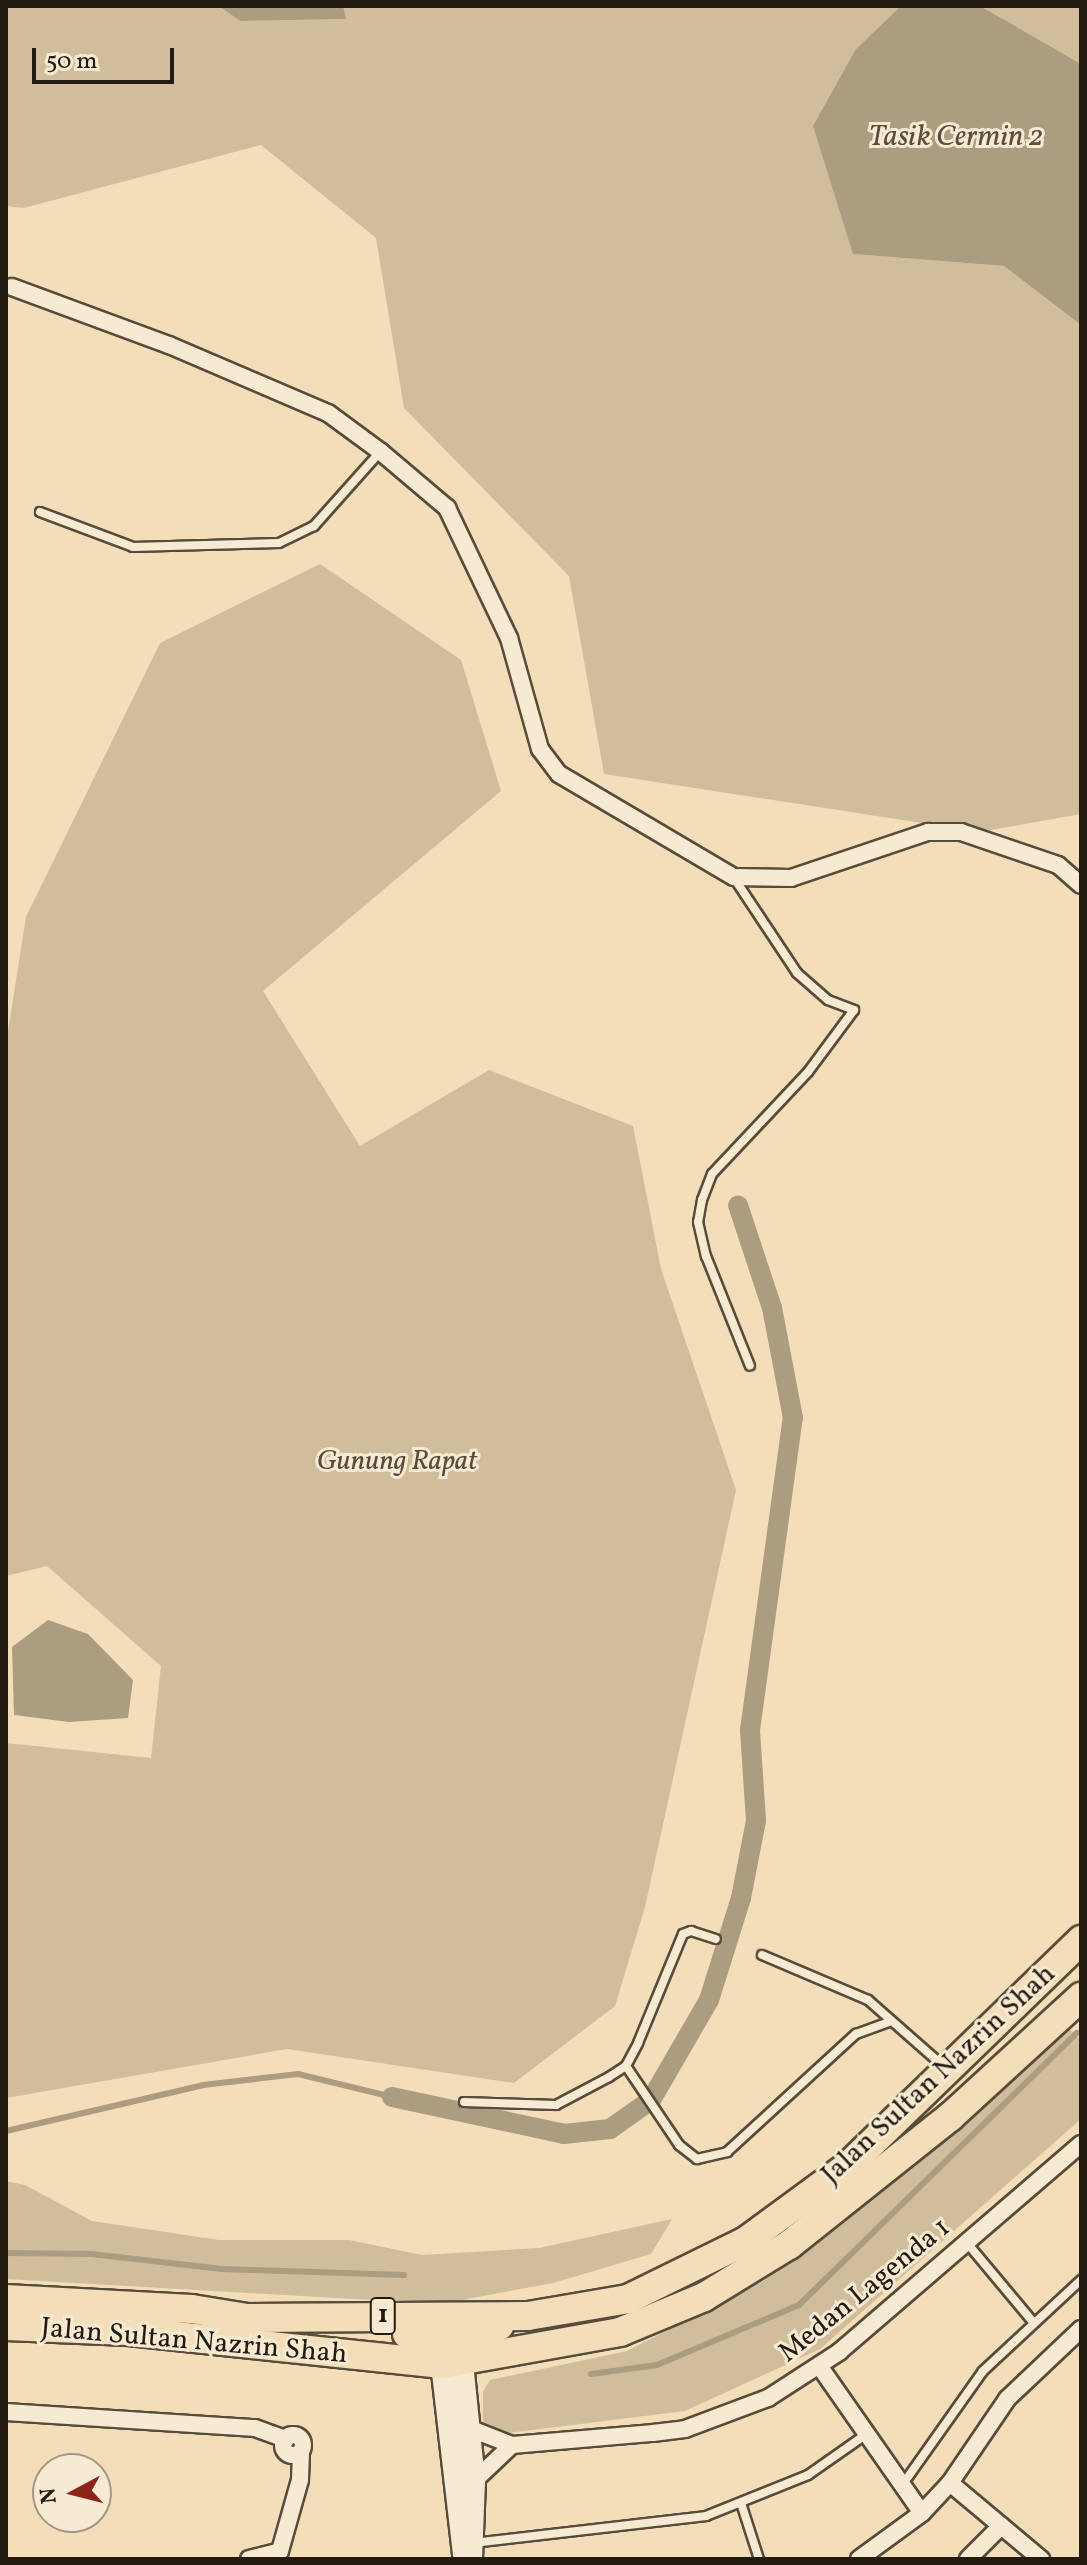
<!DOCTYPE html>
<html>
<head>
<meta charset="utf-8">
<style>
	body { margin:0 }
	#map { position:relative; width:1087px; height:2565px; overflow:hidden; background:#f3deb9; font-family:Vollkorn,serif }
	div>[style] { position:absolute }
	.green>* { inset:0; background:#d0bd9c }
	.water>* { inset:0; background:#ac9c80 }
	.stream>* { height:6px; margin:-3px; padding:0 3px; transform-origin:3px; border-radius:3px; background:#ac9c80 }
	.canal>* { height:20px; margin:-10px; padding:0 10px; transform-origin:10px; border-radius:10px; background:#ac9c80 }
	.roads { filter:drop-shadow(2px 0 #574c3b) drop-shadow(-2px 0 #574c3b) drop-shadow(0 2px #574c3b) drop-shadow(0 -2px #574c3b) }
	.service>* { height:8px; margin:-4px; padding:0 4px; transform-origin:4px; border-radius:4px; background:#f7ead2 }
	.minor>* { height:16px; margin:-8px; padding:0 8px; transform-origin:8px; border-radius:8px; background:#f7ead2 }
	.minor>.ring { margin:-8px; padding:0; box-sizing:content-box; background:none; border:16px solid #f7ead2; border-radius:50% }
	.tertiary>* { height:22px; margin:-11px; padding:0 11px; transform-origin:11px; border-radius:11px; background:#f7ead2 }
	.trunk>* { height:28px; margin:-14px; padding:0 14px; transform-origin:14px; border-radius:14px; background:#f3deb9 }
	span { translate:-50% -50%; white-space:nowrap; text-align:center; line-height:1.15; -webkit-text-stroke:6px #f7ead2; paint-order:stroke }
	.shield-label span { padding:2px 6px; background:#f7ead2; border:2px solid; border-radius:6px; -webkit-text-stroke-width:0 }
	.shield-label { font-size:26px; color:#231b11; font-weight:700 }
	.park-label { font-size:28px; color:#574c3b; font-style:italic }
	.street-label { font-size:28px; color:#231b11 }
	.water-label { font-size:30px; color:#5a4f3d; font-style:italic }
	.frame { position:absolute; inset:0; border:8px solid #231b11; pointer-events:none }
	.north { position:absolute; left:32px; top:2453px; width:80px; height:80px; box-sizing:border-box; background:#f7ead2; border:2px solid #a29785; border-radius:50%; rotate:263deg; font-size:22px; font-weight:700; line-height:32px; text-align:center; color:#231b11 }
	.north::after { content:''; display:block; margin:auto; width:28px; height:36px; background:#8f2418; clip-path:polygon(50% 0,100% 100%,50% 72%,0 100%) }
	.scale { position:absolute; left:32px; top:48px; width:142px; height:36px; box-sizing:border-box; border:4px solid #231b11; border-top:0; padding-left:10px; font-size:24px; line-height:28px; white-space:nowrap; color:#231b11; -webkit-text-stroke:6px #f7ead2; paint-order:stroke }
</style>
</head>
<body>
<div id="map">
	<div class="green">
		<div style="clip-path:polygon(6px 6px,219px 6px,240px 21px,345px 19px,343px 6px,901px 6px,856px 49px,853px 254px,1004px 266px,1081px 325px,1081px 814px,980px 832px,604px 774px,569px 576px,404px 408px,376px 238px,261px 145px,24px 208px,6px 206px)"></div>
		<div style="clip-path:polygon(980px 6px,1081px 6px,1081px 64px,1037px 40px)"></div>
		<div style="clip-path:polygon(320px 564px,461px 660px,501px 791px,263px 991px,360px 1146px,489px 1070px,633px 1126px,661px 1269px,736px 1490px,645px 1907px,615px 2006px,514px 2083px,287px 2049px,6px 2098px,6px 1743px,151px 1758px,161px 1666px,47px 1566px,6px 1576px,6px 1044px,26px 917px,160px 643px)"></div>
		<div style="clip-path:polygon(1069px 2028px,1081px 2041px,1081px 2119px,820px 2349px,685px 2411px,492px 2435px,483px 2424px,483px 2392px,490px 2380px,627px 2351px,765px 2280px)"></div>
		<div style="clip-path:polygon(6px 2181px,25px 2185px,92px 2221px,219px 2240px,349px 2240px,422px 2255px,539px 2248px,672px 2219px,651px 2254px,553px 2283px,440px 2304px,6px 2279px)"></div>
	</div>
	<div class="water">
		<div style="clip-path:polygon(219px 6px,343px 6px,346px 19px,240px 21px)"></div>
		<div style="clip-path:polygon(901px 6px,980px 6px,1081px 64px,1081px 325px,1004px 266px,853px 254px,813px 126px,856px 49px)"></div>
		<div style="clip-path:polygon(48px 1620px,88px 1634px,133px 1680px,128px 1718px,69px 1722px,14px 1715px,12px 1647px)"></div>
	</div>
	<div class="stream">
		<div style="left:6px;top:2131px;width:202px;rotate:-13.1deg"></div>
		<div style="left:203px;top:2085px;width:96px;rotate:-6.6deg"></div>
		<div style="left:298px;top:2074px;width:97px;rotate:13.7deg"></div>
		<div style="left:6px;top:2253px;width:85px;rotate:0.7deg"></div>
		<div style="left:91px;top:2254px;width:132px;rotate:6.5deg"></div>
		<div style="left:222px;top:2269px;width:182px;rotate:1.9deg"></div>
		<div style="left:591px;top:2374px;width:67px;rotate:-7.8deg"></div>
		<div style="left:657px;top:2365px;width:154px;rotate:-22.9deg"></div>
		<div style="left:799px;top:2305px;width:389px;rotate:-44.4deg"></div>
	</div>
	<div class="canal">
		<div style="left:392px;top:2097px;width:176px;rotate:12.1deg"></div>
		<div style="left:564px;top:2134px;width:46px;rotate:-6.2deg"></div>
		<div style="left:610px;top:2129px;width:50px;rotate:-35.3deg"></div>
		<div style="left:651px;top:2100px;width:116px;rotate:-59.9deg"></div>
		<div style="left:709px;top:2000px;width:107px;rotate:-72.6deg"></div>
		<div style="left:741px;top:1898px;width:78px;rotate:-79deg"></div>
		<div style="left:756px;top:1821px;width:91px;rotate:-93.8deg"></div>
		<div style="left:750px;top:1730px;width:315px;rotate:-82.2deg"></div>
		<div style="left:793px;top:1418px;width:112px;rotate:-100.8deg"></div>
		<div style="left:772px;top:1308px;width:108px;rotate:-108.3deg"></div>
	</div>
	<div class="roads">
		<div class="service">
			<div style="left:40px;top:512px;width:99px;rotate:20.6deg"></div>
			<div style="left:133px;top:547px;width:146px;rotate:-1.6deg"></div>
			<div style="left:279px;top:543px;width:39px;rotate:-26deg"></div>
			<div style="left:314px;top:526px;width:99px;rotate:-48.3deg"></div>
			<div style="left:734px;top:878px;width:114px;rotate:56.4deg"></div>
			<div style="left:797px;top:973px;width:41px;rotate:41.1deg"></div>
			<div style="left:828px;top:1000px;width:28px;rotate:21deg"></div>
			<div style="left:854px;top:1010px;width:77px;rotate:126.6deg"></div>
			<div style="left:808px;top:1072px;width:140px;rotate:133.3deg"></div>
			<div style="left:712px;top:1174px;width:28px;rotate:111deg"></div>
			<div style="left:702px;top:1200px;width:22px;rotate:100deg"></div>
			<div style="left:698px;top:1222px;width:35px;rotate:77deg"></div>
			<div style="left:706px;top:1256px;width:118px;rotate:68.2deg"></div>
			<div style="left:762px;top:1955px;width:115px;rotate:23deg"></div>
			<div style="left:868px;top:2000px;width:98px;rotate:41.3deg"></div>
			<div style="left:626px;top:2066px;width:95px;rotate:56.1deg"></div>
			<div style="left:679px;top:2145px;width:23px;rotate:38deg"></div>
			<div style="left:697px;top:2159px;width:31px;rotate:-13deg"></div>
			<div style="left:727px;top:2152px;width:175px;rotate:-42.5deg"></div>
			<div style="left:856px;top:2034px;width:38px;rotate:-20deg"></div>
			<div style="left:464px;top:2102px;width:92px;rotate:1.9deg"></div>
			<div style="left:556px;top:2105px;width:60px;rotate:-27.8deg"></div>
			<div style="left:609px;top:2077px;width:20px;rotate:-33deg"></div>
			<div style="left:626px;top:2066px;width:26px;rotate:-62deg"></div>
			<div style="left:638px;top:2043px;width:118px;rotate:-67.6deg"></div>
			<div style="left:683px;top:1934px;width:9px;rotate:-21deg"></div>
			<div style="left:691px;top:1931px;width:26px;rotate:18deg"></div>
			<div style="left:967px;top:2243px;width:103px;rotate:50.1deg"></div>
			<div style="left:903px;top:2484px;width:138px;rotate:-54.7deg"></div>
			<div style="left:983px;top:2371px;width:134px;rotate:-42.9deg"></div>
			<div style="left:741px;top:2503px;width:59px;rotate:72.2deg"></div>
			<div style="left:473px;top:2543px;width:235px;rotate:-6.6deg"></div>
			<div style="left:706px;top:2516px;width:110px;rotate:-21.9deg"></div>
			<div style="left:808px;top:2475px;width:73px;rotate:-35deg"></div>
		</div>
		<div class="minor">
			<div style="left:12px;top:287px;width:167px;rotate:20.3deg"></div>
			<div style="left:169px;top:345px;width:173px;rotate:23.2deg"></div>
			<div style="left:328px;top:413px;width:66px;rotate:36.3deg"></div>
			<div style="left:381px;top:452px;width:87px;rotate:40.3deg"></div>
			<div style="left:447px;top:508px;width:144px;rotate:64.5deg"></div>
			<div style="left:509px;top:638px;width:115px;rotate:74.4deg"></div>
			<div style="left:540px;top:749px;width:31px;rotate:53deg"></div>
			<div style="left:559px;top:774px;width:203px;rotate:30.5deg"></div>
			<div style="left:734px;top:877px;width:57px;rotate:1deg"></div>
			<div style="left:791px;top:878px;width:145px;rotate:-18.6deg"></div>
			<div style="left:928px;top:832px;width:33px"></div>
			<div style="left:961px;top:832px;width:102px;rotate:18.8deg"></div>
			<div style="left:1058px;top:865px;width:30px;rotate:41deg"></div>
			<div style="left:820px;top:2367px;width:178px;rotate:55.1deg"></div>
			<div style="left:6px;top:2412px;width:250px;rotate:3.7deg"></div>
			<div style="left:255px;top:2428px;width:33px;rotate:20deg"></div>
			<div style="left:466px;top:2427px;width:49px;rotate:21.4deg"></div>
			<div style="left:512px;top:2445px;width:142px;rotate:-4.9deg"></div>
			<div style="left:653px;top:2433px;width:32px;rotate:-7deg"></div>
			<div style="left:685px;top:2429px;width:89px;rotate:-20.5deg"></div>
			<div style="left:768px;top:2398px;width:85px;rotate:-32.9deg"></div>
			<div style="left:839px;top:2352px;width:319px;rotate:-40.7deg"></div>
			<div class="ring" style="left:283px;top:2435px;width:4px;height:4px"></div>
			<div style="left:474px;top:2481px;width:52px;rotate:-43.5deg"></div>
			<div style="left:950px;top:2483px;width:119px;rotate:39.9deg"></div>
			<div style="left:249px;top:2559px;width:32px;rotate:-14deg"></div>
			<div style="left:280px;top:2551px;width:74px;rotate:-74.3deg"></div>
			<div style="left:300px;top:2480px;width:28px;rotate:-88deg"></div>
			<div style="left:859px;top:2559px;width:78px;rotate:-36.1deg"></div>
			<div style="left:922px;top:2513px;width:41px;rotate:-47deg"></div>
			<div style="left:950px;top:2483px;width:102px;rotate:-55.8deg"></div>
			<div style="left:1007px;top:2399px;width:102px;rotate:-43.4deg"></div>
			<div style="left:968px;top:2559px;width:47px;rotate:-45deg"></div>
		</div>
		<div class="tertiary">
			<div style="left:462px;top:2363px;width:119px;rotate:84.2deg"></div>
			<div style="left:474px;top:2481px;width:78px;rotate:92.2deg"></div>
			<div style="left:442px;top:2364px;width:191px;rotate:83.4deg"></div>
		</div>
		<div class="trunk">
			<div style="left:6px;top:2299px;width:186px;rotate:3.1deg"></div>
			<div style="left:192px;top:2309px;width:56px;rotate:9.3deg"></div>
			<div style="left:247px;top:2318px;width:281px;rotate:-0.4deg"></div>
			<div style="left:528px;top:2316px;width:101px;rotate:-9.6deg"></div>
			<div style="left:628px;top:2299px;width:131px;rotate:-26.2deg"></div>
			<div style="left:746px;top:2241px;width:127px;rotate:-36.3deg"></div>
			<div style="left:848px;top:2166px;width:325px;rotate:-44.1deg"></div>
			<div style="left:6px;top:2326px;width:122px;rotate:2.3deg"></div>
			<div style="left:128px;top:2331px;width:316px;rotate:6deg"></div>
			<div style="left:442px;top:2364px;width:181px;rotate:-10.2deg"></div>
			<div style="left:620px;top:2332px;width:91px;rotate:-22.6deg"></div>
			<div style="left:704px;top:2297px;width:100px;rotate:-31.5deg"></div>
			<div style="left:789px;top:2245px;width:206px;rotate:-38.5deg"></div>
			<div style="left:950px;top:2117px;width:178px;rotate:-42.5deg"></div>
			<div style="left:407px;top:2334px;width:49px;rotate:4.7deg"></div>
			<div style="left:456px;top:2338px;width:45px;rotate:-15.6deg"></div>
		</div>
	</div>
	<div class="shield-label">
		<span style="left:383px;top:2316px">1</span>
	</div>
	<div class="park-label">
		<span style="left:397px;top:1462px">Gunung Rapat</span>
	</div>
	<div class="street-label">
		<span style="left:939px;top:2075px;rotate:-43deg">Jalan Sultan Nazrin Shah</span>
		<span style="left:865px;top:2291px;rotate:-39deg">Medan Lagenda 1</span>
		<span style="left:194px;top:2342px;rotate:5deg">Jalan Sultan Nazrin Shah</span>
	</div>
	<div class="water-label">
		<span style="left:956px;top:137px">Tasik Cermin 2</span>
	</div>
	<div class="frame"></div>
	<div class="north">N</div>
	<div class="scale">50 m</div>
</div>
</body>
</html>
